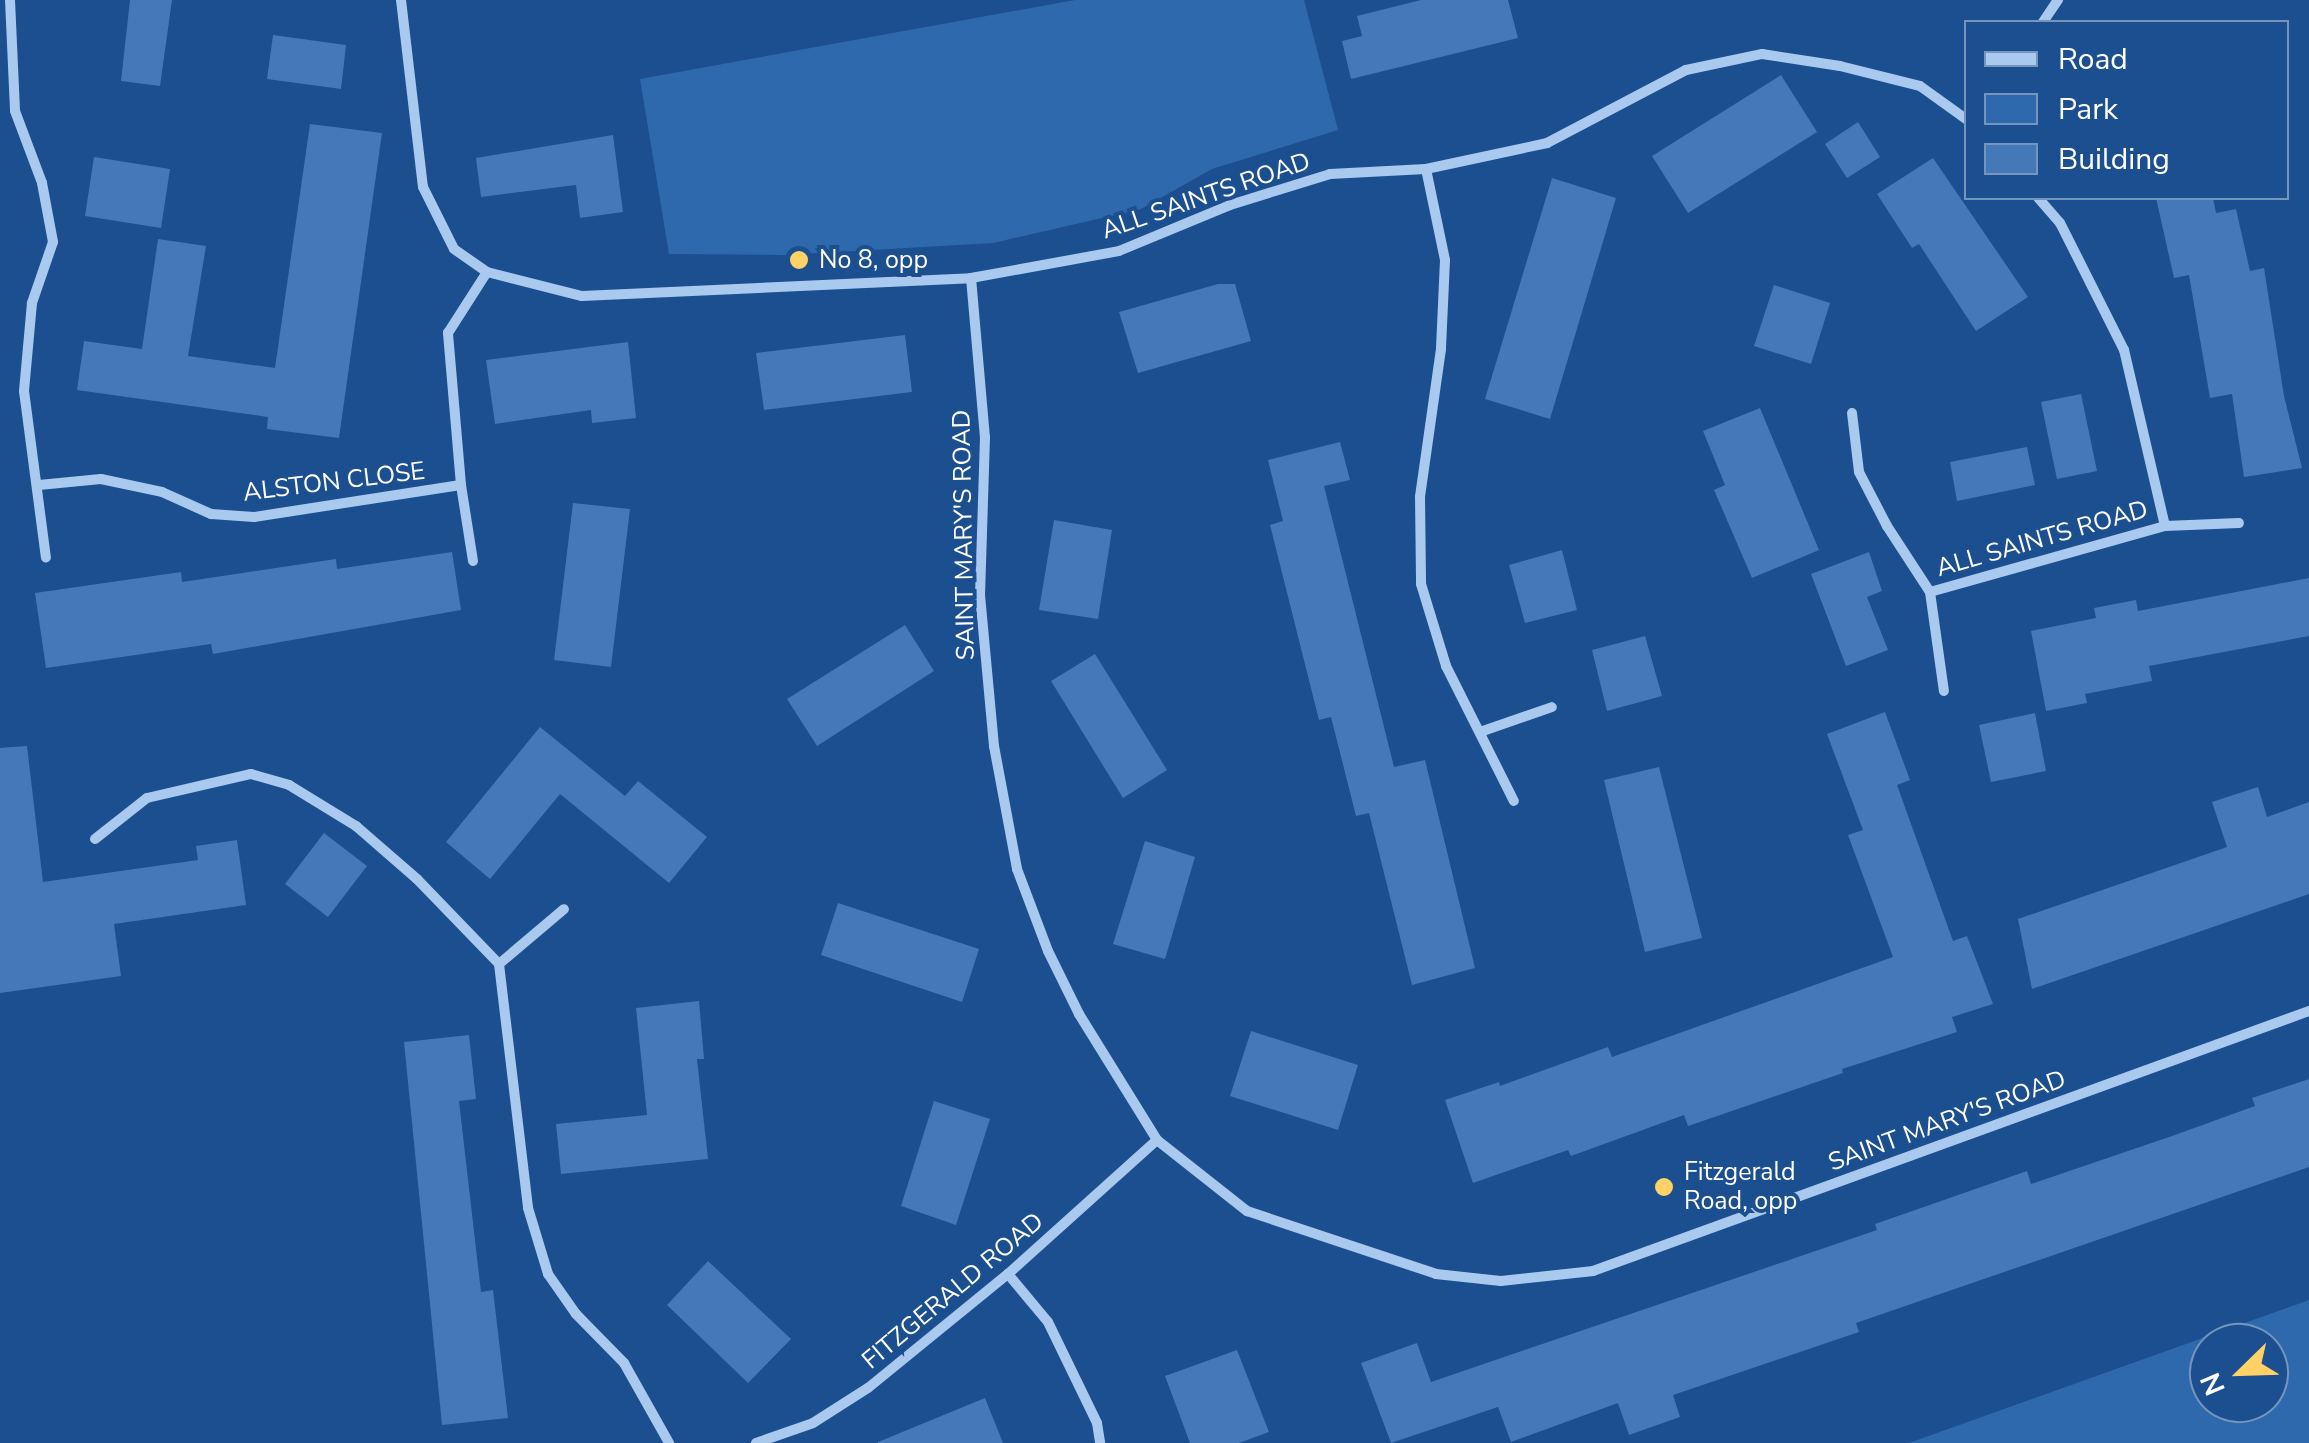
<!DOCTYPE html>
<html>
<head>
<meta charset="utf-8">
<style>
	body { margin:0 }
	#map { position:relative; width:2309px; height:1443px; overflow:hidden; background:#1b4f8f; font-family:"Nunito Sans",sans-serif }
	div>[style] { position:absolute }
	.green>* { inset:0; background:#2e69ad }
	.building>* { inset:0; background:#4478b7 }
	.street>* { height:10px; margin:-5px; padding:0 5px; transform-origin:5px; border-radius:5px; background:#a9c9ee }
	.dots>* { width:28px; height:28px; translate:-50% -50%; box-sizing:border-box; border:5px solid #1b4f8f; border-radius:50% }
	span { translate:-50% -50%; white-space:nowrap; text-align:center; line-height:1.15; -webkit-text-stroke:8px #1b4f8f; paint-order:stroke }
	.street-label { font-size:25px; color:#fff }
	.poi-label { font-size:25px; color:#fff }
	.left { translate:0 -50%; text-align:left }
	.legend { position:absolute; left:1964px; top:20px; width:325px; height:180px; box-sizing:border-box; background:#1b4f8f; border:2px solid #7695bc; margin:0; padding:12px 18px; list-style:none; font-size:30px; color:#fff }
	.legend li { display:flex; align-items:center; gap:20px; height:50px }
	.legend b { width:50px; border:2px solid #7695bc }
	.north { position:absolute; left:2189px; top:1323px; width:100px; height:100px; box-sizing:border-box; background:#1b4f8f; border:2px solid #7695bc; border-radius:50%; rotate:247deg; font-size:28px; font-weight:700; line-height:40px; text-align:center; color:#fff }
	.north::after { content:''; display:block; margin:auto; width:35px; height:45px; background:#ffd166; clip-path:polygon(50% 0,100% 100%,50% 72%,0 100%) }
</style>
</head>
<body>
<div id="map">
	<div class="green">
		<div style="clip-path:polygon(1075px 0,1304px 0,1338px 130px,1212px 169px,1141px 209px,993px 243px,784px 255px,669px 254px,640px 79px)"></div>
		<div style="clip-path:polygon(evenodd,2309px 1300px,2309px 1443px,1909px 1443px,2309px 1300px,2269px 1343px,2269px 1403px,2209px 1403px,2209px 1343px,2269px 1343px)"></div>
	</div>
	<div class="building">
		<div style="clip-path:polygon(130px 0,172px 0,160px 86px,121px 81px)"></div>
		<div style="clip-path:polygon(1421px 0,1508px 0,1518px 38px,1351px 79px,1342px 41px,1362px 36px,1357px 16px)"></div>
		<div style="clip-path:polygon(273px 35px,346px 45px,341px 89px,267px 79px)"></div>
		<div style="clip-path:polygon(1781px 75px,1817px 132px,1688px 213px,1652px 156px)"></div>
		<div style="clip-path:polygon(1858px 122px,1880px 157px,1847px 178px,1825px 144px)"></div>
		<div style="clip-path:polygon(310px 124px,382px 133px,339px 438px,267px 429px,268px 417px,77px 390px,84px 341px,142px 349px,158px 239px,206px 246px,188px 356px,275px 368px)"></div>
		<div style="clip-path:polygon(613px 135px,623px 212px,580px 218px,576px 185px,481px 197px,476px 158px)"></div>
		<div style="clip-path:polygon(94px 157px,170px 169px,161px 228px,85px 216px)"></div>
		<div style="clip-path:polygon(1933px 158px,2028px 297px,1976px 331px,1919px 244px,1912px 248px,1877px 194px)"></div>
		<div style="clip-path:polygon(1552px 178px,1616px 198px,1550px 419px,1485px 399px)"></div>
		<div style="clip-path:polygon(2156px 198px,2213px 198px,2216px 213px,2236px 209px,2250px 271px,2264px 268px,2284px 396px,2302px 468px,2244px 477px,2232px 394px,2210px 398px,2189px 275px,2174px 278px)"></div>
		<div style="clip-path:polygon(1218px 284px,1235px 284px,1251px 341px,1138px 373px,1119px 312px)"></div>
		<div style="clip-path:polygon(1774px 285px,1830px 303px,1811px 364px,1754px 346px)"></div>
		<div style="clip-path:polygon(905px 335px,912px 392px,764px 410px,756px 353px)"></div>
		<div style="clip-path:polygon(628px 342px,636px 418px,592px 423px,591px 410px,495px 424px,486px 360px)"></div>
		<div style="clip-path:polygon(2081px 394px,2097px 471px,2057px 479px,2041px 402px)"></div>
		<div style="clip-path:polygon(1760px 408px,1819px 550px,1752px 578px,1714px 490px,1725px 485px,1703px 431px)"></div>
		<div style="clip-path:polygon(1340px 442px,1350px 480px,1324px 486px,1394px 767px,1425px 760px,1475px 968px,1412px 985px,1369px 813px,1356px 816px,1331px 717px,1319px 720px,1270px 525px,1283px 521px,1268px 460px)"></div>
		<div style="clip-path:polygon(2027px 447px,2035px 485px,1957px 501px,1950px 462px)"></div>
		<div style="clip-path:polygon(573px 503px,630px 509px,611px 667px,554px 660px)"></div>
		<div style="clip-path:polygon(1054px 520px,1112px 530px,1098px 619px,1039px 610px)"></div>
		<div style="clip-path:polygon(1562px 550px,1577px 610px,1525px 623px,1509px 565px)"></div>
		<div style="clip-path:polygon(452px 552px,461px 610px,213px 654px,211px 644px,46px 668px,35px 593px,181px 572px,182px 582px,336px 559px,337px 569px)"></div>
		<div style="clip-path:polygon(1869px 552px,1882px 591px,1867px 597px,1888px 650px,1846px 666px,1811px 574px)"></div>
		<div style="clip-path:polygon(2309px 578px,2309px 636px,2149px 666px,2152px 681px,2085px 694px,2087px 703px,2046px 711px,2031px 631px,2096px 618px,2094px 608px,2136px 600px,2138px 611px)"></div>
		<div style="clip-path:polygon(905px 625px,934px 671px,817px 746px,787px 699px)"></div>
		<div style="clip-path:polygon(1645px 636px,1662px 696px,1607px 711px,1592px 650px)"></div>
		<div style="clip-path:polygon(1095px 654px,1167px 770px,1123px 798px,1051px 681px)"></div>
		<div style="clip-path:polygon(1885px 712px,1910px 780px,1897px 785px,1953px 941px,1967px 936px,1993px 1004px,1952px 1017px,1957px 1032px,1842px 1069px,1843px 1073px,1688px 1126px,1684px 1115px,1571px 1156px,1568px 1150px,1473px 1183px,1445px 1100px,1499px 1082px,1500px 1086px,1608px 1047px,1612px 1057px,1893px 957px,1848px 835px,1863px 830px,1827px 734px)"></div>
		<div style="clip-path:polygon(2035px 713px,2046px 771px,1991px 782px,1979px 725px)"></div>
		<div style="clip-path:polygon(540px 727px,625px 796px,638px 781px,707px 837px,669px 883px,560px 794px,490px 879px,446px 842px)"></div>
		<div style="clip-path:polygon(27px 746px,43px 882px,198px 860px,196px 846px,237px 840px,246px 905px,114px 924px,121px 976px,0 993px,0 748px)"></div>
		<div style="clip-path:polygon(1659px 767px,1702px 938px,1645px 952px,1604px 780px)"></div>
		<div style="clip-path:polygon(2258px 787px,2267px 817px,2309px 802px,2309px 894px,2032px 989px,2018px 919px,2227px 847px,2212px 802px)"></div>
		<div style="clip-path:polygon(324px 833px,367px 866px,328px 917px,285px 884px)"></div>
		<div style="clip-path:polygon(1145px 841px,1195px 857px,1165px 959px,1113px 944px)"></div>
		<div style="clip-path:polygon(838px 903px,979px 949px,962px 1002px,821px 955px)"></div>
		<div style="clip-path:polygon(699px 1001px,704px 1059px,697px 1059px,708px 1159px,561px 1174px,556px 1124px,647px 1115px,636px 1008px)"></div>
		<div style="clip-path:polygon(1251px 1031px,1358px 1065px,1338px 1130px,1230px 1096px)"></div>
		<div style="clip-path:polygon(469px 1035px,476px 1099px,459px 1101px,481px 1292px,493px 1290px,508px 1418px,442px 1425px,404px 1042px)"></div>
		<div style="clip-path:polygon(2309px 1079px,2309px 1167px,1856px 1323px,1859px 1332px,1673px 1395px,1680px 1417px,1629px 1435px,1618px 1403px,1511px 1442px,1498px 1407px,1391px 1443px,1361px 1363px,1417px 1343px,1431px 1382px,1877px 1230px,1875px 1224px,2027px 1171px,2031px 1184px,2172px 1136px,2255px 1106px,2252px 1098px)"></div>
		<div style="clip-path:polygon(934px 1101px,990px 1119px,956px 1225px,901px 1206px)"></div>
		<div style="clip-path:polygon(708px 1261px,791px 1339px,748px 1383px,667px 1305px)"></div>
		<div style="clip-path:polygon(1237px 1350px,1269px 1432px,1239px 1443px,1190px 1443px,1165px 1376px)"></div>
		<div style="clip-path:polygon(985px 1398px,1003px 1443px,878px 1443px,878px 1442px)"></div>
	</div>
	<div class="street">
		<div style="left:10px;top:0;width:111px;rotate:87.4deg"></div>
		<div style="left:15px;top:111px;width:77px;rotate:69.4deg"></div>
		<div style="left:42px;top:183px;width:60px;rotate:79.4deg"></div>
		<div style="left:53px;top:242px;width:65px;rotate:109deg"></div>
		<div style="left:32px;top:303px;width:88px;rotate:95.2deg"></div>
		<div style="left:24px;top:391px;width:168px;rotate:82.5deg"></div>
		<div style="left:401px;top:0;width:188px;rotate:83.3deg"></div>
		<div style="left:423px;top:187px;width:69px;rotate:63.4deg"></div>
		<div style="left:454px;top:249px;width:40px;rotate:34.9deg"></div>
		<div style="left:487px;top:272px;width:98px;rotate:14.2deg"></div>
		<div style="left:582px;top:296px;width:389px;rotate:-2.6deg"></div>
		<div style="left:971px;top:278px;width:150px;rotate:-10.3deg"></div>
		<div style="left:1119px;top:251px;width:120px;rotate:-22.5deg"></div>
		<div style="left:1230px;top:205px;width:105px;rotate:-17.2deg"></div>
		<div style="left:1330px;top:174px;width:96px;rotate:-3deg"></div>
		<div style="left:1426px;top:169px;width:124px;rotate:-12.1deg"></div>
		<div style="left:1547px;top:143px;width:157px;rotate:-27.7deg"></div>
		<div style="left:1686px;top:70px;width:78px;rotate:-11.9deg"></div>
		<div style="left:1762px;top:54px;width:79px;rotate:8.7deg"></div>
		<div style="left:1840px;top:66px;width:82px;rotate:14deg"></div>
		<div style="left:1920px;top:86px;width:57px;rotate:35.7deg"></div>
		<div style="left:2043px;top:22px;width:27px;rotate:-56deg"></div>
		<div style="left:1426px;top:169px;width:93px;rotate:78.2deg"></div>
		<div style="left:1445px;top:260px;width:89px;rotate:92.6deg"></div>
		<div style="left:1441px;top:349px;width:149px;rotate:98.1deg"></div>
		<div style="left:1420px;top:497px;width:87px;rotate:89.3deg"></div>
		<div style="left:1421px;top:584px;width:86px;rotate:73deg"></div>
		<div style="left:1446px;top:666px;width:151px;rotate:63.3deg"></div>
		<div style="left:971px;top:278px;width:160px;rotate:85deg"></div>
		<div style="left:985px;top:437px;width:158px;rotate:91.8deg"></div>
		<div style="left:980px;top:595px;width:152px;rotate:84.7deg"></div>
		<div style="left:994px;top:746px;width:125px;rotate:79.4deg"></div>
		<div style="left:1017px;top:869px;width:88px;rotate:69.3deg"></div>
		<div style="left:1048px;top:951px;width:70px;rotate:63.8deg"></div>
		<div style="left:1079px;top:1014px;width:148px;rotate:58.2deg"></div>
		<div style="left:1157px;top:1140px;width:115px;rotate:38.3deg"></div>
		<div style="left:1247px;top:1211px;width:199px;rotate:18.4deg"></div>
		<div style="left:1436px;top:1274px;width:65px;rotate:6.1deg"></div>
		<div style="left:1501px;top:1281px;width:93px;rotate:-6.2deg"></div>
		<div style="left:1593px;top:1271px;width:762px;rotate:-19.96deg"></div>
		<div style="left:1852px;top:413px;width:59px;rotate:83.2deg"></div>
		<div style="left:1859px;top:472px;width:61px;rotate:62.6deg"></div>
		<div style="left:1887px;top:526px;width:79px;rotate:56.9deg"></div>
		<div style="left:1930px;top:592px;width:244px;rotate:-15.7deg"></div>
		<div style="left:2165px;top:526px;width:181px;rotate:-103.1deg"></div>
		<div style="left:2124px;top:350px;width:142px;rotate:-116.7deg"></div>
		<div style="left:2060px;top:223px;width:33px;rotate:-131deg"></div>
		<div style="left:39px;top:485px;width:62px;rotate:-5.5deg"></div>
		<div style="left:101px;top:479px;width:62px;rotate:12deg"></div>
		<div style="left:162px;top:492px;width:54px;rotate:24.2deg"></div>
		<div style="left:211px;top:514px;width:43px;rotate:4deg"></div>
		<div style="left:254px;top:517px;width:209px;rotate:-8.8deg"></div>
		<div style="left:2165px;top:526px;width:74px;rotate:-2.3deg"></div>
		<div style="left:473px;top:561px;width:77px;rotate:-99deg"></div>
		<div style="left:461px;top:485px;width:153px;rotate:-94.9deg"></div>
		<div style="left:448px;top:333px;width:72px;rotate:-57.4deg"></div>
		<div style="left:1930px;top:592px;width:100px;rotate:82deg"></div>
		<div style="left:1480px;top:732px;width:76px;rotate:-19.1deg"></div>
		<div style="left:95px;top:839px;width:66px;rotate:-38.3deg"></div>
		<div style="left:147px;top:798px;width:107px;rotate:-13deg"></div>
		<div style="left:251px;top:774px;width:40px;rotate:16deg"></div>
		<div style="left:289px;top:785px;width:79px;rotate:31.5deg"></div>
		<div style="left:356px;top:826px;width:81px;rotate:41deg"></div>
		<div style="left:417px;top:879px;width:118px;rotate:46deg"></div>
		<div style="left:499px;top:964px;width:246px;rotate:83.2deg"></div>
		<div style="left:528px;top:1208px;width:69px;rotate:73.1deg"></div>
		<div style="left:548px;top:1274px;width:49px;rotate:55deg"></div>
		<div style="left:576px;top:1314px;width:69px;rotate:45.6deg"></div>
		<div style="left:624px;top:1363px;width:92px;rotate:60.6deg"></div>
		<div style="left:499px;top:964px;width:85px;rotate:-40.2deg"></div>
		<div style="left:1008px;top:1274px;width:62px;rotate:50.2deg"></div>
		<div style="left:1048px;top:1322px;width:112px;rotate:64.1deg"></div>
		<div style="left:1097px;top:1423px;width:20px;rotate:81deg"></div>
		<div style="left:756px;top:1443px;width:60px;rotate:-19.3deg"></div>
		<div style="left:813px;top:1423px;width:65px;rotate:-32.5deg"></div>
		<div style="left:868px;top:1388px;width:181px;rotate:-39.2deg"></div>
		<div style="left:1008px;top:1274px;width:200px;rotate:-42deg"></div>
	</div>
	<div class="dots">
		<div style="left:799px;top:260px;background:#ffd166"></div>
		<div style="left:1664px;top:1187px;background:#ffd166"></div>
	</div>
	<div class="street-label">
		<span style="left:1206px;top:196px;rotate:-19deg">ALL SAINTS ROAD</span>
		<span style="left:334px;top:482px;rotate:-7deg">ALSTON CLOSE</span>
		<span style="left:964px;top:535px;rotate:-91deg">SAINT MARY'S ROAD</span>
		<span style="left:2042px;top:539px;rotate:-16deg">ALL SAINTS ROAD</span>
		<span style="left:1947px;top:1121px;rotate:-20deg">SAINT MARY'S ROAD</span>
		<span style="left:953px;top:1291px;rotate:-40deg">FITZGERALD ROAD</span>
	</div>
	<div class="poi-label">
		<span class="left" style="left:819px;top:260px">No 8, opp</span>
		<span class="left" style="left:1684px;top:1187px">Fitzgerald<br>Road, opp</span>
	</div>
	<ul class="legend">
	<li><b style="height:12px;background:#a9c9ee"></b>Road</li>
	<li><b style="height:28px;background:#2e69ad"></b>Park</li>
	<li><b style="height:28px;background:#4478b7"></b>Building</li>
	</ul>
	<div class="north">N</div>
</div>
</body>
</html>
